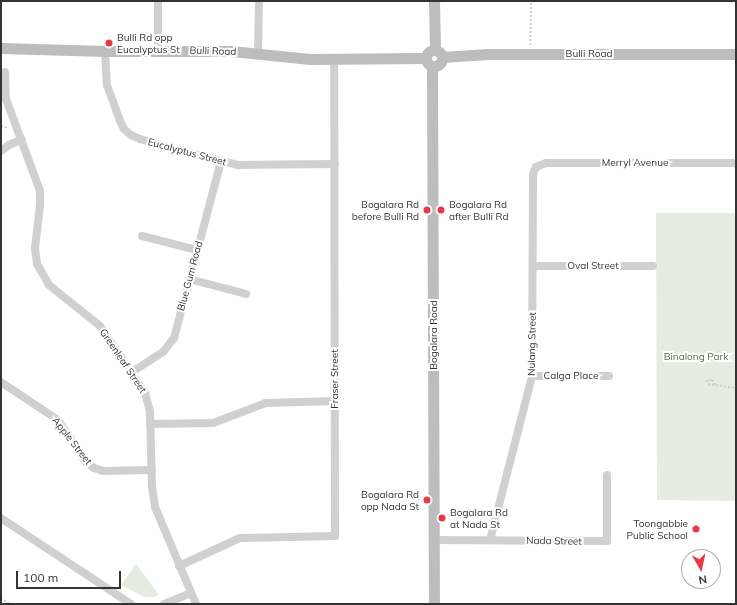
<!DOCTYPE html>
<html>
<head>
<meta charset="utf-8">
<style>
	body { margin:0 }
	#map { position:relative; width:737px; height:605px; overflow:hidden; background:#fff; font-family:Mulish,sans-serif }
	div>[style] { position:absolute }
	.green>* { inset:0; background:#e6ecdf }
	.path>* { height:1.5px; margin-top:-0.75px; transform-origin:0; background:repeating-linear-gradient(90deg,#cdcdcd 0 2px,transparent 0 4px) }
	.street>* { height:8px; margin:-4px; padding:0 4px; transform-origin:4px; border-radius:4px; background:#d0d0d0 }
	.secondary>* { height:11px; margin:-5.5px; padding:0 5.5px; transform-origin:5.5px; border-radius:5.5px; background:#bdbdbd }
	.secondary>.ring { margin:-5.5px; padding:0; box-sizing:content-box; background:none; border:11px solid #bdbdbd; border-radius:50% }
	.dots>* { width:11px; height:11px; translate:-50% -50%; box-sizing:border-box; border:2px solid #fff; border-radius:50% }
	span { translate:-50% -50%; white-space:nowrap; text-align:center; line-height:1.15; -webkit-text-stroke:4px #fff; paint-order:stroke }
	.poi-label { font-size:10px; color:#333 }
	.left { translate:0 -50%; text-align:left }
	.right { translate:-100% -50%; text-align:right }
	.street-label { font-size:10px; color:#333 }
	.park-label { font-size:10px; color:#56703f }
	.frame { position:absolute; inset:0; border:2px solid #333; pointer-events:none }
	.north { position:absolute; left:681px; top:549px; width:40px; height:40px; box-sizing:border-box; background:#fff; border:1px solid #adadad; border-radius:50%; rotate:171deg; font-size:11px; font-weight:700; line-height:16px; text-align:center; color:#333 }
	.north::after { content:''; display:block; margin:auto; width:14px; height:18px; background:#e63946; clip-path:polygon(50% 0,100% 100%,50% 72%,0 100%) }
	.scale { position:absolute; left:16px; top:571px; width:105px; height:18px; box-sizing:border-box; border:2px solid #333; border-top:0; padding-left:5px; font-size:12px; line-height:14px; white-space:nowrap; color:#333; -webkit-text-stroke:3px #fff; paint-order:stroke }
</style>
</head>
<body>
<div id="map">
	<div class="green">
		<div style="clip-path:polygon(656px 213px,736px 213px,736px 501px,657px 500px)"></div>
		<div style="clip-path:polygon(136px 564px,159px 595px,153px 597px,144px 597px,121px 585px)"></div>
	</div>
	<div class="path">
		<div style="left:530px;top:45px;width:44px;rotate:-88.7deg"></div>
		<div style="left:1px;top:126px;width:8px;rotate:14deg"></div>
		<div style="left:715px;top:385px;width:6px;rotate:-129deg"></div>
		<div style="left:711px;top:380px;width:4px;rotate:180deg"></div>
		<div style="left:707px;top:380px;width:4px;rotate:76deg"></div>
		<div style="left:708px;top:384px;width:28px;rotate:8deg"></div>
		<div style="left:1px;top:598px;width:11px;rotate:34deg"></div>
	</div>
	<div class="street">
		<div style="left:158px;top:50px;width:49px;rotate:-90deg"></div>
		<div style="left:105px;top:51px;width:34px;rotate:87deg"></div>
		<div style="left:107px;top:85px;width:38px;rotate:70deg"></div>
		<div style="left:120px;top:121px;width:9px;rotate:63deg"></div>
		<div style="left:124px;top:129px;width:9px;rotate:41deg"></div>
		<div style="left:131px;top:135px;width:10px;rotate:24deg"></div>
		<div style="left:140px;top:139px;width:48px;rotate:15.8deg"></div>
		<div style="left:186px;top:152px;width:54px;rotate:14deg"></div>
		<div style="left:238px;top:165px;width:97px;rotate:-0.6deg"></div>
		<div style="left:258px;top:53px;width:52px;rotate:-88.9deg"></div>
		<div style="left:5px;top:72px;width:27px;rotate:88deg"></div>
		<div style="left:6px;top:99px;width:98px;rotate:69.7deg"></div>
		<div style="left:40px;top:191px;width:14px;rotate:90deg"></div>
		<div style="left:40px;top:205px;width:43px;rotate:96.6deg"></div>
		<div style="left:35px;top:248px;width:16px;rotate:83deg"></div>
		<div style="left:37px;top:264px;width:24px;rotate:60deg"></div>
		<div style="left:49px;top:285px;width:65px;rotate:38.8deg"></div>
		<div style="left:100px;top:326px;width:81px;rotate:56.1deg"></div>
		<div style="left:145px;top:393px;width:20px;rotate:75deg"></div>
		<div style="left:150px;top:412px;width:75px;rotate:88.5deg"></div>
		<div style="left:152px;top:487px;width:20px;rotate:81deg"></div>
		<div style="left:155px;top:507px;width:105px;rotate:67.1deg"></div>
		<div style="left:1px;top:151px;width:10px;rotate:-37deg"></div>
		<div style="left:9px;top:145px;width:14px;rotate:-25deg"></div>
		<div style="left:142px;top:236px;width:57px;rotate:14.3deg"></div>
		<div style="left:533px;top:266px;width:120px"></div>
		<div style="left:189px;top:279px;width:59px;rotate:14.7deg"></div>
		<div style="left:132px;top:372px;width:37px;rotate:-33deg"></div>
		<div style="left:163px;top:352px;width:18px;rotate:-52deg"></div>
		<div style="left:174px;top:338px;width:183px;rotate:-75.1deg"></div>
		<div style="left:532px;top:376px;width:77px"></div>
		<div style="left:1px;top:382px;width:69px;rotate:33.7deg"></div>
		<div style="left:58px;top:420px;width:49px;rotate:56.6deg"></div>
		<div style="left:85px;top:461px;width:11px;rotate:38deg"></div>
		<div style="left:94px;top:468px;width:9px;rotate:18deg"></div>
		<div style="left:103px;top:471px;width:49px;rotate:-1.2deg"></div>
		<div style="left:150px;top:424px;width:63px;rotate:-0.9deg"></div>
		<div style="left:213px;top:423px;width:57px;rotate:-20.7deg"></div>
		<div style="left:266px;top:403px;width:69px;rotate:-1.7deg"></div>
		<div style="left:1px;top:518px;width:156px;rotate:33.5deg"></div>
		<div style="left:434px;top:540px;width:173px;rotate:0.3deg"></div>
		<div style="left:607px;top:541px;width:66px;rotate:-90deg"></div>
		<div style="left:490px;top:540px;width:169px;rotate:-75.6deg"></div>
		<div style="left:532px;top:376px;width:202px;rotate:-89.7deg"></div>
		<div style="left:533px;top:174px;width:8px;rotate:-67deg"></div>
		<div style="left:536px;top:167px;width:11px;rotate:-22deg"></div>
		<div style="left:546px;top:163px;width:190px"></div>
		<div style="left:179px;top:566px;width:67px;rotate:-24.7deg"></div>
		<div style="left:240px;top:538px;width:95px;rotate:-1.2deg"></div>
		<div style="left:335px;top:536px;width:477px;rotate:-90.1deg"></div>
		<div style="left:164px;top:604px;width:29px;rotate:-22deg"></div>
	</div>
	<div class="secondary">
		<div style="left:434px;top:1px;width:49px;rotate:88.8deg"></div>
		<div style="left:1px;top:48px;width:104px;rotate:1.7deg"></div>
		<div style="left:105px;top:51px;width:127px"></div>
		<div style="left:232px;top:51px;width:78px;rotate:5.9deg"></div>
		<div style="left:310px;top:59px;width:115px;rotate:-0.5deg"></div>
		<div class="ring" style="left:426px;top:50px;width:5px;height:5px"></div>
		<div style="left:442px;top:57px;width:46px;rotate:-3.7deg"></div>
		<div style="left:488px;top:54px;width:248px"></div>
		<div style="left:432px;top:66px;width:538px;rotate:89.79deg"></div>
	</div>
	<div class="dots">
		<div style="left:109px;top:43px;background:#e63946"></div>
		<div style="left:427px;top:210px;background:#e63946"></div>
		<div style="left:441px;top:210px;background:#e63946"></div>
		<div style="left:427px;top:500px;background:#e63946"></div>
		<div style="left:442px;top:518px;background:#e63946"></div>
		<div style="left:696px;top:529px;background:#e63946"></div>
	</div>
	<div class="poi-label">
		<span class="left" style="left:117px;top:43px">Bulli Rd opp<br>Eucalyptus St</span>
		<span class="right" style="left:419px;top:210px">Bogalara Rd<br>before Bulli Rd</span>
		<span class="left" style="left:449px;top:210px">Bogalara Rd<br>after Bulli Rd</span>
		<span class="right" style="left:419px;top:500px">Bogalara Rd<br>opp Nada St</span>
		<span class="left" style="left:450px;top:518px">Bogalara Rd<br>at Nada St</span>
		<span class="right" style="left:688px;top:529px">Toongabbie<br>Public School</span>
	</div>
	<div class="street-label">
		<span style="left:213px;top:51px;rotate:2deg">Bulli Road</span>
		<span style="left:589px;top:54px">Bulli Road</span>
		<span style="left:187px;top:152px;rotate:15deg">Eucalyptus Street</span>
		<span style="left:635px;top:163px">Merryl Avenue</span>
		<span style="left:593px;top:266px">Oval Street</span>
		<span style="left:190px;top:276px;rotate:-75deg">Blue Gum Road</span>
		<span style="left:434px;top:335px;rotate:-90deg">Bogalara Road</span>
		<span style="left:532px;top:344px;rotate:-89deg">Nulang Street</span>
		<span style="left:123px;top:361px;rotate:56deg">Greenleaf Street</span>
		<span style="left:571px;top:376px">Calga Place</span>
		<span style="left:335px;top:379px;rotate:-90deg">Fraser Street</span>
		<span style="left:72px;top:441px;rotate:52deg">Apple Street</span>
		<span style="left:554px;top:541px;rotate:1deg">Nada Street</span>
	</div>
	<div class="park-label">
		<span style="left:696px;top:357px">Binalong Park</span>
	</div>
	<div class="frame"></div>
	<div class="north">N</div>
	<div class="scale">100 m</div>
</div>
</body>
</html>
